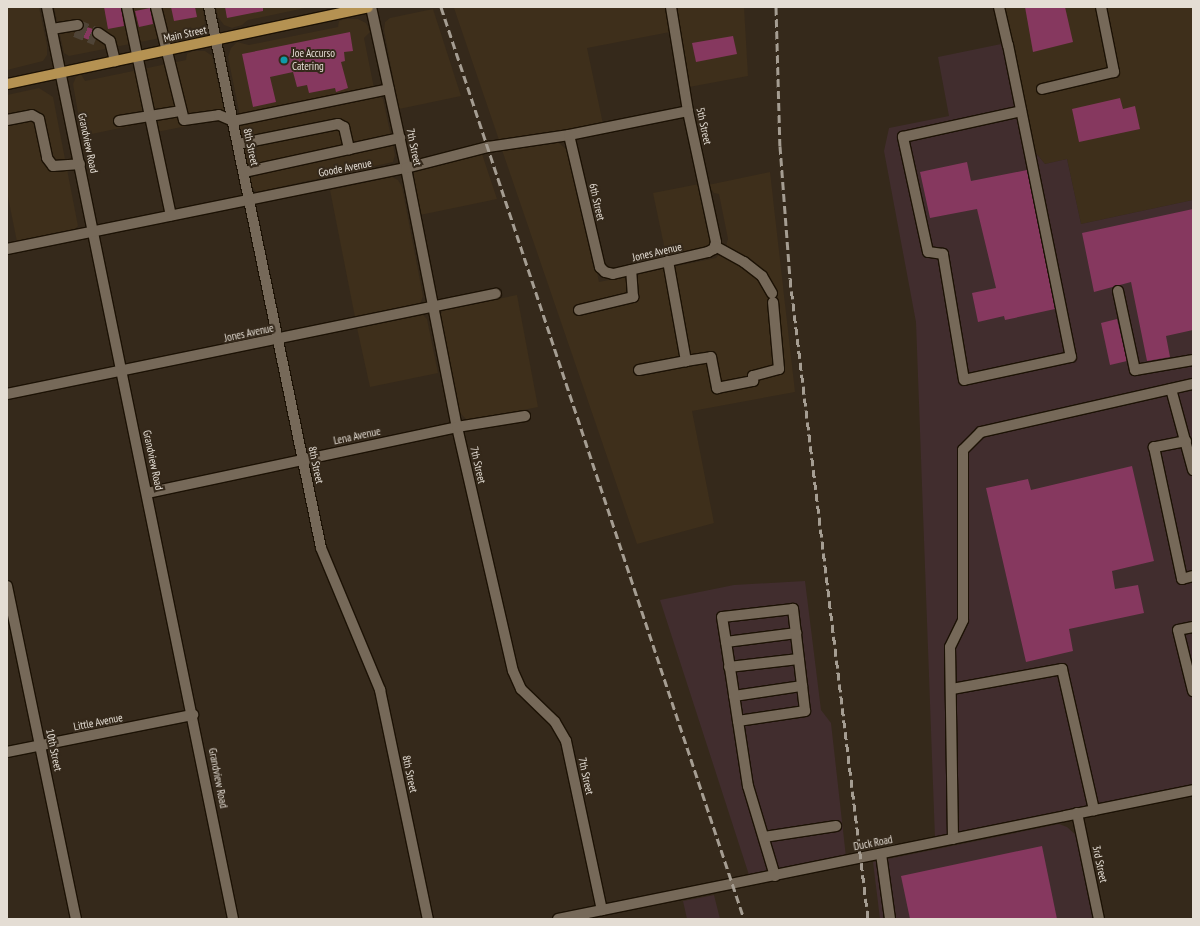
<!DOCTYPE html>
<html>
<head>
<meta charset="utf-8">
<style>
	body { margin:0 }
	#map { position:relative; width:1200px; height:926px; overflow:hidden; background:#35291b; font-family:"PT Sans Narrow",sans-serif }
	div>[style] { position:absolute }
	.built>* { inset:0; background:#3e2f1b }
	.industrial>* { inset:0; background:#412d2e }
	.building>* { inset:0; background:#86385f }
	.minor-tunnel>* { height:10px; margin-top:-5px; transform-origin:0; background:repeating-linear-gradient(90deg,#4f4437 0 10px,transparent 0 15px) }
	.roads { filter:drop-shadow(1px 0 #1c1205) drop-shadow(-1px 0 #1c1205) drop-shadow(0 1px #1c1205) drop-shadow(0 -1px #1c1205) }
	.minor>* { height:10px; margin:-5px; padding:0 5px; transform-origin:5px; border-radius:5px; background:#766959 }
	.major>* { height:10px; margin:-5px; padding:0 5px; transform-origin:5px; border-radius:5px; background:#b59252 }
	.rail>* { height:3px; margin-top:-1.5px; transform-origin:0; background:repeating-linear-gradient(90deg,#a59d92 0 8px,transparent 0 12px) }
	.dots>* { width:11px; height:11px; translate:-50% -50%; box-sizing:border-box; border:2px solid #35291b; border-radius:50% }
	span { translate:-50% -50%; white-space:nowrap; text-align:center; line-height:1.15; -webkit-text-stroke:4px #35291b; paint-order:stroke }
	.street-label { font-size:11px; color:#e4ddd4 }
	.poi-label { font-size:11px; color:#e4ddd4 }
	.left { translate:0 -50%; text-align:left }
	.frame { position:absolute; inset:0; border:8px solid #e4ddd4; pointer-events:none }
</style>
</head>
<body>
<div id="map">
	<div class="built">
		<div style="clip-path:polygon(7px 7px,39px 7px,47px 45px,47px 55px,43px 61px,7px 70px)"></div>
		<div style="clip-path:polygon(54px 7px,203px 7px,205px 26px,201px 30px,69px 56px,64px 53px)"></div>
		<div style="clip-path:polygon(216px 7px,310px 7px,248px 20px,242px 25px,232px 28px,224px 25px,218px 17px)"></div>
		<div style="clip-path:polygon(666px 7px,670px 32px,587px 48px,603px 124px,499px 140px,454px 8px)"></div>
		<div style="clip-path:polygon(677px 7px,744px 7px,748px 76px,689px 87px)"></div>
		<div style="clip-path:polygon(1004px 7px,1193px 7px,1193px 200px,1081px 224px,1067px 159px,1045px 164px,1035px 152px)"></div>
		<div style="clip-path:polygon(433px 9px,461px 96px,399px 109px,384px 30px,385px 22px,390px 18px)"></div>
		<div style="clip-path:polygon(345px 19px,358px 19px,366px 23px,370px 32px,364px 38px,374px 88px,240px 116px,228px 57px,231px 48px,237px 42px,249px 45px,338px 27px,339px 21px)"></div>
		<div style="clip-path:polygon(193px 51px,205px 51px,212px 56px,226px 118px,157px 132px,154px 121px,82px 136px,73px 84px,76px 77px,81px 74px,85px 81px,186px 60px,187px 54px)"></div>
		<div style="clip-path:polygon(39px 88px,53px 97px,78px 226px,74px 230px,17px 242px,7px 192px,7px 95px)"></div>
		<div style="clip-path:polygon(379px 96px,383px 99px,395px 155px,393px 162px,257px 192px,252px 187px,239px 124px)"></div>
		<div style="clip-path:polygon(554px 143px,559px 143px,568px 151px,574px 163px,599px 282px,716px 258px,726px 246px,728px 239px,719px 194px,714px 193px,708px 185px,770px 172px,795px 392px,692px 411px,714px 523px,637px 544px,502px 150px)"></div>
		<div style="clip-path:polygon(482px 154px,497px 199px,420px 215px,413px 176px,415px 170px)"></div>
		<div style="clip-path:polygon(392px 177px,398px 180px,402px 187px,423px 296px,421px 302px,416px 305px,355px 317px,330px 190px)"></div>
		<div style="clip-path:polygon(699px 184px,711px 245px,705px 248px,666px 255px,653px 193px)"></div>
		<div style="clip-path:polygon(517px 295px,538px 407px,468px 421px,460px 413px,440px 316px,443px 310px)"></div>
		<div style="clip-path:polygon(423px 315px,427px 319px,438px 373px,370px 387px,357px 328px)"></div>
	</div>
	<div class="industrial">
		<div style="clip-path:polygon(1011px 42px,1035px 152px,1045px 164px,1067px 159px,1081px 224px,1193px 200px,1193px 786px,935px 839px,916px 322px,884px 151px,889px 128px,949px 116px,938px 57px)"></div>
		<div style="clip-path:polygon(805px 581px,821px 710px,831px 723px,846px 857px,749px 875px,660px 600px,734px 585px)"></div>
		<div style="clip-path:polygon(1059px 824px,1067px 827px,1077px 836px,1095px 919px,880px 919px,873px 862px)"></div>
		<div style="clip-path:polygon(714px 895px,720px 919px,687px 919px,683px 901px)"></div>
	</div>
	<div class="building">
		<div style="clip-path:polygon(104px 7px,121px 7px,124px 26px,108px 29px)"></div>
		<div style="clip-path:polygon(171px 7px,195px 7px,197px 17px,174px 21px)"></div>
		<div style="clip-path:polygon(225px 7px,263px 7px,263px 11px,227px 18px)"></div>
		<div style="clip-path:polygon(1025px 7px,1065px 7px,1073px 42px,1033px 52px)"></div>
		<div style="clip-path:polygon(150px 8px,153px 24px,139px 27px,135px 11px)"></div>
		<div style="clip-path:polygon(84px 26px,93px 29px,94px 42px,74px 34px,82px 30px)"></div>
		<div style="clip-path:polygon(350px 32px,353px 51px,344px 52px,345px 61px,341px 62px,348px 88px,336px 92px,335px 88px,309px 93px,307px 85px,297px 87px,293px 72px,270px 77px,276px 102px,253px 107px,242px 54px)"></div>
		<div style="clip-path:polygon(733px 36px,737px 54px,696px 62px,692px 43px)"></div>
		<div style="clip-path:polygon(1120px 98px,1123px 109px,1135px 106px,1140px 129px,1079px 142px,1072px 109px)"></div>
		<div style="clip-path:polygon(967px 162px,971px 181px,1027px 170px,1055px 309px,1005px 320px,1004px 316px,978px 322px,972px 293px,996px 288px,977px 209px,930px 218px,920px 172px)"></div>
		<div style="clip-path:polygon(1193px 209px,1193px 330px,1166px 336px,1170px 357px,1147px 361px,1131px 282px,1094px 292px,1082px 233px)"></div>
		<div style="clip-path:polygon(1117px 319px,1127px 361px,1110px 365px,1101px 323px)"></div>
		<div style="clip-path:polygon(1132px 466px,1154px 561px,1112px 571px,1115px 589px,1138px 585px,1144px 613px,1069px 629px,1073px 651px,1026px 662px,986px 488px,1028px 479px,1031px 490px)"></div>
		<div style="clip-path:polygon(1042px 846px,1057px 919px,910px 919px,901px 876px)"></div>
	</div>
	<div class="minor-tunnel">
		<div style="left:78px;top:25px;width:22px;rotate:22deg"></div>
		<div style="left:75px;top:32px;width:22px;rotate:22deg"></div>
	</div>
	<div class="roads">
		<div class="minor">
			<div style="left:47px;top:7px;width:931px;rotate:78.47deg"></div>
			<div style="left:127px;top:7px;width:213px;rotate:78.1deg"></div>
			<div style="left:156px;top:7px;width:116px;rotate:76.1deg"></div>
			<div style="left:184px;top:120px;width:35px;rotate:-8deg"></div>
			<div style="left:219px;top:115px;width:15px;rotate:23deg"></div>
			<div style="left:233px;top:121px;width:159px;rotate:-11.6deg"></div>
			<div style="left:209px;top:7px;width:552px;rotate:78.3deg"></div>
			<div style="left:321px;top:548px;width:154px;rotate:67.4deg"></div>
			<div style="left:380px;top:690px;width:234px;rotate:78.2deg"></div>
			<div style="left:371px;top:7px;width:165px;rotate:77.7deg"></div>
			<div style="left:406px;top:168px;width:264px;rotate:78.9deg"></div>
			<div style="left:457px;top:427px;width:250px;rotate:77.1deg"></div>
			<div style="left:513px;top:671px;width:20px;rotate:66deg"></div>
			<div style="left:521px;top:689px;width:47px;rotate:44.1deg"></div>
			<div style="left:555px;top:722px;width:22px;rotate:60deg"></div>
			<div style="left:566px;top:741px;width:173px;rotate:78deg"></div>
			<div style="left:999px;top:7px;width:39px;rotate:77deg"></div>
			<div style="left:1008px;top:45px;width:318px;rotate:78.6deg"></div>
			<div style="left:1071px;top:357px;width:109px;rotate:167.9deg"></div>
			<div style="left:964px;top:380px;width:128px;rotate:-99.5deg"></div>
			<div style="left:943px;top:254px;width:15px;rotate:-172deg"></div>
			<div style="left:928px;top:252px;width:118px;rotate:-102.3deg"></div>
			<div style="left:903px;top:137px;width:121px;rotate:-12.4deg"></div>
			<div style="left:52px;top:29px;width:26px;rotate:-9deg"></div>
			<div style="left:98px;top:33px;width:14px;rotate:34deg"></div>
			<div style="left:110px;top:41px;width:21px;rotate:76deg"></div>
			<div style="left:1042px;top:89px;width:74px;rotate:-13.3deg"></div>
			<div style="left:1114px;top:72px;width:66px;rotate:-101.3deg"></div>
			<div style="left:7px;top:120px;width:25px;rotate:-11deg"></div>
			<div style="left:32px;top:115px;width:8px;rotate:30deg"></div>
			<div style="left:39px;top:119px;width:40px;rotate:78deg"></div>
			<div style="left:47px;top:158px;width:10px;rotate:53deg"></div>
			<div style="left:53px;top:166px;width:27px;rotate:-4deg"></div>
			<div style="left:119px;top:121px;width:63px;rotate:-9.2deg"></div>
			<div style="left:569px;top:135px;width:136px;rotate:76.8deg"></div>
			<div style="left:600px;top:267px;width:7px;rotate:45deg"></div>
			<div style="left:605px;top:272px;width:8px;rotate:14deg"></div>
			<div style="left:613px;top:274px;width:98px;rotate:-13deg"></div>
			<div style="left:708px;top:252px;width:7px;rotate:-27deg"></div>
			<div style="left:714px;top:249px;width:7px;rotate:-74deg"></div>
			<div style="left:716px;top:242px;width:134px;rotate:-102.1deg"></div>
			<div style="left:688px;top:111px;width:105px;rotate:-99.3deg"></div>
			<div style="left:238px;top:144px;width:102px;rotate:-11.3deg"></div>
			<div style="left:338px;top:124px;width:7px;rotate:27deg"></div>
			<div style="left:344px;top:127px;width:23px;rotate:77deg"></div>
			<div style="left:244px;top:172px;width:160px;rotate:-12.3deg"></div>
			<div style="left:715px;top:246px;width:33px;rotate:29deg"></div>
			<div style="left:744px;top:262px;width:23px;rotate:38deg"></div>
			<div style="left:762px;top:276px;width:20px;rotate:60deg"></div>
			<div style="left:7px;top:249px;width:407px;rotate:-11.5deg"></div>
			<div style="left:406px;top:168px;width:85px;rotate:-14.4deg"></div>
			<div style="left:488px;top:147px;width:82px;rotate:-8.4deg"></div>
			<div style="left:569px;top:135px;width:121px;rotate:-11.4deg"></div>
			<div style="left:668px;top:261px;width:102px;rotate:79.8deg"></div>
			<div style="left:686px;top:361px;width:25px;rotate:-9deg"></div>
			<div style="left:711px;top:357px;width:32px;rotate:79deg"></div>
			<div style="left:717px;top:388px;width:37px;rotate:-11deg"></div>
			<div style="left:753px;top:381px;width:5px;rotate:-90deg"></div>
			<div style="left:753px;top:376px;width:27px;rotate:-15deg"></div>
			<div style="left:779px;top:369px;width:67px;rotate:-95.1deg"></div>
			<div style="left:1118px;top:291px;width:81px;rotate:77.9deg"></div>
			<div style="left:1135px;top:370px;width:59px;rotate:-9.8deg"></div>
			<div style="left:579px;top:310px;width:56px;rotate:-13.5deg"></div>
			<div style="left:633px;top:297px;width:27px;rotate:-94deg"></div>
			<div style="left:639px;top:370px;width:48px;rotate:-10.8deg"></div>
			<div style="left:1171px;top:389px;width:84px;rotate:74.8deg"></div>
			<div style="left:7px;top:394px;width:499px;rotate:-11.6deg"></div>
			<div style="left:1186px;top:441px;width:33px;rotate:169deg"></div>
			<div style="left:1154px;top:447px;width:135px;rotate:78deg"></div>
			<div style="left:1182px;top:579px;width:11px;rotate:-15deg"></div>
			<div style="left:147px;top:493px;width:317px;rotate:-12deg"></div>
			<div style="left:457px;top:427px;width:69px;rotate:-9.2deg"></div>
			<div style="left:7px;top:586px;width:340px;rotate:78.3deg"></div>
			<div style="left:1193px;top:627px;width:15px;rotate:169deg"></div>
			<div style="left:1178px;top:630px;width:63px;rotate:76.2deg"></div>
			<div style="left:726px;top:642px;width:71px;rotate:-7.3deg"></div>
			<div style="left:729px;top:667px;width:70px;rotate:-6.5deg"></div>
			<div style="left:952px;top:689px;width:112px;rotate:-10.3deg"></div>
			<div style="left:1062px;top:669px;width:145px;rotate:77.2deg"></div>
			<div style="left:734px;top:696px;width:69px;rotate:-8.4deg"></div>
			<div style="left:738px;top:721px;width:68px;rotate:-8.5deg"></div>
			<div style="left:805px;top:711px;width:103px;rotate:-96.7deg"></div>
			<div style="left:793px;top:609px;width:71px;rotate:173.6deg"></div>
			<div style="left:722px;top:617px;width:25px;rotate:81deg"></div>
			<div style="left:726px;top:642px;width:80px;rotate:81.4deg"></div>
			<div style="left:738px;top:721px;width:66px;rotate:81.3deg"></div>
			<div style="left:748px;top:786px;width:94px;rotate:73.3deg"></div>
			<div style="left:7px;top:752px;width:190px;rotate:-11.3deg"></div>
			<div style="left:1077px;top:813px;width:108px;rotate:78.3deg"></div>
			<div style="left:764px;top:837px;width:73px;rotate:-8.7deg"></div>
			<div style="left:953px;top:839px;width:192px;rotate:-90.9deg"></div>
			<div style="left:950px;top:647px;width:30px;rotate:-64deg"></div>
			<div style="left:963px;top:620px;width:170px;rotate:-90deg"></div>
			<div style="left:963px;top:450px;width:25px;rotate:-45deg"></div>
			<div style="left:981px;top:432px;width:217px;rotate:-12.8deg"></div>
			<div style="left:881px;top:854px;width:66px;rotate:82.1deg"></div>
			<div style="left:558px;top:919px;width:648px;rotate:-11.48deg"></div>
		</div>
		<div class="major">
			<div style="left:7px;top:84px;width:369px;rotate:-12deg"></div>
		</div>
	</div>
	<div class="rail">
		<div style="left:441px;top:7px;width:961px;rotate:71.62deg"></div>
		<div style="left:776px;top:7px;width:139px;rotate:88.4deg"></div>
		<div style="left:780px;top:146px;width:133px;rotate:85.7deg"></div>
		<div style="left:790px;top:279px;width:645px;rotate:83.05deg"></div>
	</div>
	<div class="dots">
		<div style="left:284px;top:60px;background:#0f9aa8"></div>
	</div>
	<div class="street-label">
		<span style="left:185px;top:34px;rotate:-12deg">Main Street</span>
		<span style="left:704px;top:126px;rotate:78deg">5th Street</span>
		<span style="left:88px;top:143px;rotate:78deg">Grandview Road</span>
		<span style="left:251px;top:147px;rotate:78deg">8th Street</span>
		<span style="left:414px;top:147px;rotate:78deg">7th Street</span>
		<span style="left:345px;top:168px;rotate:-11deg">Goode Avenue</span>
		<span style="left:597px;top:202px;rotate:77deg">6th Street</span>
		<span style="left:657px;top:252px;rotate:-13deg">Jones Avenue</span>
		<span style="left:249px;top:333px;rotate:-12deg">Jones Avenue</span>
		<span style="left:357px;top:436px;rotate:-12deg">Lena Avenue</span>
		<span style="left:153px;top:460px;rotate:78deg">Grandview Road</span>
		<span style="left:316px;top:465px;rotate:78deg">8th Street</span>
		<span style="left:478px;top:465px;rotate:77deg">7th Street</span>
		<span style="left:98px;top:722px;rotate:-11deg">Little Avenue</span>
		<span style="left:54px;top:750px;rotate:78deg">10th Street</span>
		<span style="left:410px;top:774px;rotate:78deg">8th Street</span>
		<span style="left:586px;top:776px;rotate:78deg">7th Street</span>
		<span style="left:218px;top:778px;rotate:79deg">Grandview Road</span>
		<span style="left:873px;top:843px;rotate:-11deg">Duck Road</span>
		<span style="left:1100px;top:864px;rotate:78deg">3rd Street</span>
	</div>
	<div class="poi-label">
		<span class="left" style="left:292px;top:60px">Joe Accurso<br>Catering</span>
	</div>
	<div class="frame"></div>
</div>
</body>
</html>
